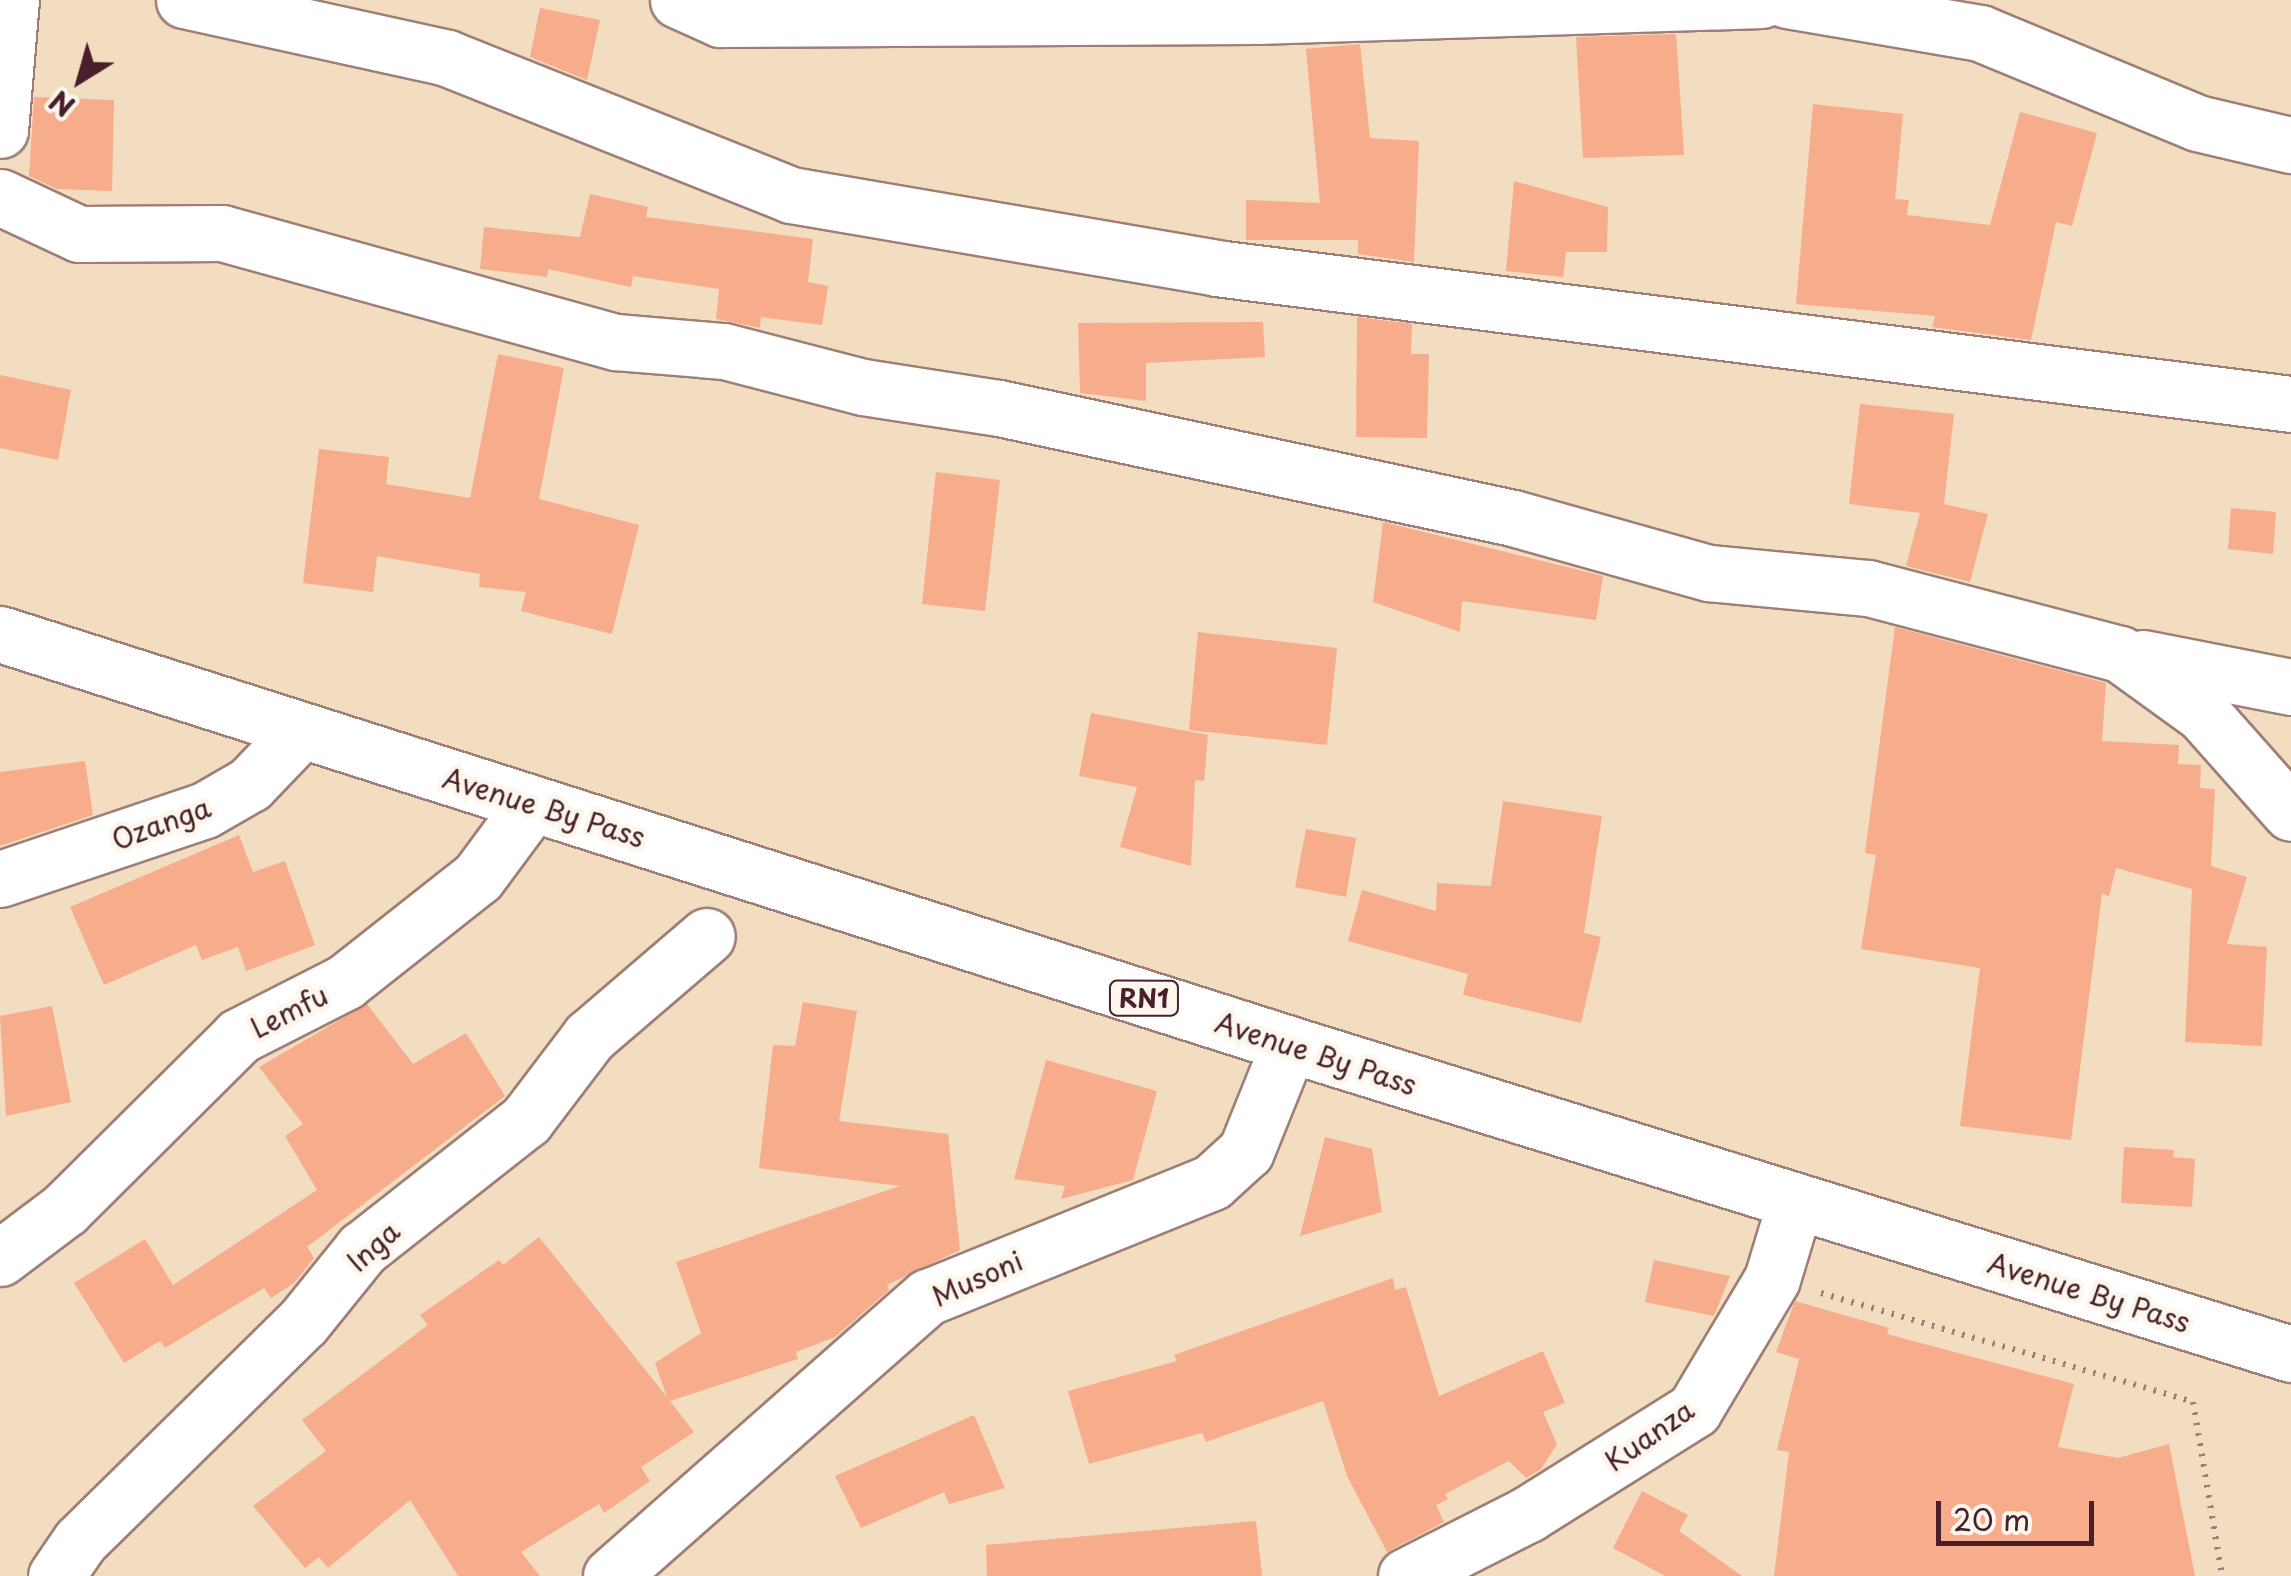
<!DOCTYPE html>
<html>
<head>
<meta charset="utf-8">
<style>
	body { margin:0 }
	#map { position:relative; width:2291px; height:1576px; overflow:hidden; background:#f2ddc0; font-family:"Playpen Sans",sans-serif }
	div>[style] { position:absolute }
	.building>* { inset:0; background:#f7ac8b }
	.path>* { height:6px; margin-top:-3px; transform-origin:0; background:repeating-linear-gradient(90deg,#9e7e76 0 2.5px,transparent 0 10.5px) }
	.roads { filter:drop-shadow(2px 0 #9e7e76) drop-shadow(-2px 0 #9e7e76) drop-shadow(0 2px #9e7e76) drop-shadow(0 -2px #9e7e76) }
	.street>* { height:55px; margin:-27.5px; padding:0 27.5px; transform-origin:27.5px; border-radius:27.5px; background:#fff }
	.highway>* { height:55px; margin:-27.5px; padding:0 27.5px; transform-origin:27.5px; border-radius:27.5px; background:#fff }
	span { translate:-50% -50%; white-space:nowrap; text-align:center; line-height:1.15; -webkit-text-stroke:10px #fbf7ec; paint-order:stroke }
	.shield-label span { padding:2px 8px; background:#fbf7ec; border:2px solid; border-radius:8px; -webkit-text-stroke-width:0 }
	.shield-label { font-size:25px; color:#4a1f2b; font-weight:700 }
	.street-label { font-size:28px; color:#4a1f2b }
	.north { position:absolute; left:30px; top:30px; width:100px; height:100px; -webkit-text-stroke:8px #fbf7ec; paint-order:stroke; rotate:217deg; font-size:28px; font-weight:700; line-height:40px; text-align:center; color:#4a1f2b }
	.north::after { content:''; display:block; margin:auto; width:35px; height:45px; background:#4a1f2b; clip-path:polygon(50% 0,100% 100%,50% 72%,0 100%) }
	.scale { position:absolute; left:1936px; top:1501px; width:158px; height:45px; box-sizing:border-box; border:5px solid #4a1f2b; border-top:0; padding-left:12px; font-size:30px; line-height:35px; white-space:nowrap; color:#4a1f2b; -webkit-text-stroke:8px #fbf7ec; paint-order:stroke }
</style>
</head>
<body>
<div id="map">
	<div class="building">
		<div style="clip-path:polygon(540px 8px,600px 20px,587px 80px,530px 57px)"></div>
		<div style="clip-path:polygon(1676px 34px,1684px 155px,1583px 158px,1576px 37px)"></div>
		<div style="clip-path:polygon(1360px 44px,1370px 138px,1419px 141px,1414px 262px,1358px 254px,1358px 240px,1246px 240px,1246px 200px,1320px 203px,1306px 49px)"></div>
		<div style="clip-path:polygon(34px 97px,114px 100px,112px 191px,57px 189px,29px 176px)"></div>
		<div style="clip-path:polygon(1813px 104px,1903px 114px,1895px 199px,1909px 200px,1907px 215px,1990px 225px,2020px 112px,2097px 133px,2072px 226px,2056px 222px,2031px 340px,1932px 327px,1935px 316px,1796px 304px)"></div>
		<div style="clip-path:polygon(1514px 181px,1608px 207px,1607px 252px,1566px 252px,1563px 277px,1506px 271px)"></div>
		<div style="clip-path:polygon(590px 194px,648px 207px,646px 217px,813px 239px,808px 282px,828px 286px,822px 325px,761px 317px,760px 328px,716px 319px,719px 289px,633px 276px,631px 287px,548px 269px,547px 277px,480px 269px,484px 227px,580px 237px)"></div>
		<div style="clip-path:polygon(1357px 317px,1412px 324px,1411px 354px,1429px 354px,1427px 438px,1356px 437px)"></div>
		<div style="clip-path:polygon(1263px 322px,1265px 357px,1146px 363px,1146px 401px,1080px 393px,1078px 323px)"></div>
		<div style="clip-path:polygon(498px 354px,564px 368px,539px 499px,639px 525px,612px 634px,521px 611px,526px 592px,479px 587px,480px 574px,377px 556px,373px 592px,303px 583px,319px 449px,389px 457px,386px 484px,470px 498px)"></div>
		<div style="clip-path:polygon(0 375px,71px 390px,58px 460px,0 448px)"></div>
		<div style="clip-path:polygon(1860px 404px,1954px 414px,1944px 504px,1988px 514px,1970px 582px,1906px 566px,1920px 513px,1849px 504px)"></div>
		<div style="clip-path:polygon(936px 472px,1000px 480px,985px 611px,922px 604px)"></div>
		<div style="clip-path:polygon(2231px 508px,2276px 512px,2273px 554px,2228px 549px)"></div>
		<div style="clip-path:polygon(1383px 522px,1603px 576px,1596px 620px,1462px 601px,1460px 632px,1373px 602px)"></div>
		<div style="clip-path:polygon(1895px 627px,2106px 683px,2102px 741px,2179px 745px,2178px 764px,2201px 765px,2200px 788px,2215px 789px,2211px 866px,2247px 877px,2227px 944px,2267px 947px,2262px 1046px,2185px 1042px,2192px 889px,2116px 868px,2109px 896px,2102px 894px,2071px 1140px,1960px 1126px,1980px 968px,1861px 949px,1876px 855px,1865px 853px)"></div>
		<div style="clip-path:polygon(1198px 632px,1337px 648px,1327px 745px,1189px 730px)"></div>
		<div style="clip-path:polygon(1091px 713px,1208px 735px,1204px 781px,1195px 780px,1191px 866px,1120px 847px,1137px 787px,1079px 776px)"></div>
		<div style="clip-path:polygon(85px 761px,93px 815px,0 846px,0 772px)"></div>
		<div style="clip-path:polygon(1503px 801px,1602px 816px,1584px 933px,1601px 937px,1581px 1023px,1463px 995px,1468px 974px,1348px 941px,1362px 890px,1436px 911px,1437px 883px,1491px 886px)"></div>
		<div style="clip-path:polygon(1306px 829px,1356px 838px,1346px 897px,1295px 887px)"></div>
		<div style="clip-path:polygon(239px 835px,253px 872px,285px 861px,315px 945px,246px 971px,238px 947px,202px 960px,196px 945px,104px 985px,70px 907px)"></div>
		<div style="clip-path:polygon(803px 1002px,857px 1011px,839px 1121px,948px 1134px,960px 1250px,887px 1285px,889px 1290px,835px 1337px,796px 1352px,798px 1359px,670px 1401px,694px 1432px,641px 1467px,650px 1481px,604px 1513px,599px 1504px,521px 1552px,540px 1576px,458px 1576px,410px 1500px,328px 1568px,319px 1557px,305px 1568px,253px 1506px,326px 1451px,302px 1420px,428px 1325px,420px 1315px,499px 1260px,503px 1265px,539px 1237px,667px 1397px,655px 1363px,701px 1333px,676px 1262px,900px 1186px,759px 1168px,773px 1045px,795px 1046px)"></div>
		<div style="clip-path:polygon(367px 1004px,413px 1064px,466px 1033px,505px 1096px,307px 1247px,314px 1258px,294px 1283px,271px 1298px,264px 1288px,165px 1348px,160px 1341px,124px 1363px,74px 1283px,145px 1239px,173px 1285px,317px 1190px,285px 1136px,303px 1124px,259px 1067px)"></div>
		<div style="clip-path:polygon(52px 1006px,71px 1102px,6px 1116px,0 1016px)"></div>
		<div style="clip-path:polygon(1046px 1060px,1157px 1091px,1133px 1180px,1061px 1199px,1065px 1186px,1014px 1179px)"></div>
		<div style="clip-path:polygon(1325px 1137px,1372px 1149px,1382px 1212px,1300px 1236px)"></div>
		<div style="clip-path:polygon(2124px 1147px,2174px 1150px,2173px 1157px,2195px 1159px,2192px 1207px,2121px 1203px)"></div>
		<div style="clip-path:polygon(1654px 1260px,1730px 1276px,1714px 1316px,1645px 1302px)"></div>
		<div style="clip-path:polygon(1393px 1278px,1395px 1290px,1406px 1287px,1439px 1396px,1543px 1351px,1565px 1403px,1543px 1412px,1557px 1444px,1541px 1469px,1526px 1478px,1509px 1461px,1445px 1494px,1448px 1499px,1436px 1505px,1444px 1522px,1387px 1552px,1347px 1476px,1323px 1401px,1206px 1442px,1202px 1433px,1089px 1464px,1068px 1391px,1177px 1361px,1174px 1355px)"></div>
		<div style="clip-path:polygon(1795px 1301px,1889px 1328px,1887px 1334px,2074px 1384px,2058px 1447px,2118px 1458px,2169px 1444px,2195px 1576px,1774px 1576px,1789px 1452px,1777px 1450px,1799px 1359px,1776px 1352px)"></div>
		<div style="clip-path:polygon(974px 1415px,1005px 1488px,949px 1504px,944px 1492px,861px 1528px,835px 1476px)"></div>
		<div style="clip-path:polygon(1642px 1491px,1688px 1515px,1679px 1531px,1742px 1576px,1665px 1576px,1613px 1548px)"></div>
		<div style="clip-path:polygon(1256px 1521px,1262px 1576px,987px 1576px,986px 1545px)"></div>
	</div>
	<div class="path">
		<div style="left:1821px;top:1293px;width:388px;rotate:16.3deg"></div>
		<div style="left:2193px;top:1402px;width:176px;rotate:80.5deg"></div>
	</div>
	<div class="roads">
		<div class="street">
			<div style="left:184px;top:0;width:269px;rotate:12.4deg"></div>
			<div style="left:447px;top:58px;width:370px;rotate:21.7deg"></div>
			<div style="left:791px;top:195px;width:431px;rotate:9.7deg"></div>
			<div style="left:1216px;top:268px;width:1084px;rotate:7.21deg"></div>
			<div style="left:678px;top:0;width:46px;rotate:24.3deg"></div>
			<div style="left:720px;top:19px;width:537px;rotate:-0.32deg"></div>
			<div style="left:1257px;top:16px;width:505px;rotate:-1.81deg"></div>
			<div style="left:1787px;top:0;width:196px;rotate:9.7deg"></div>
			<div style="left:1980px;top:33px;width:235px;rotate:22.5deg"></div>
			<div style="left:2197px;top:123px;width:97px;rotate:13.2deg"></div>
			<div style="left:0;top:130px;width:130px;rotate:-85.2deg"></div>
			<div style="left:0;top:197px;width:87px;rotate:25.1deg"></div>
			<div style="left:79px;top:234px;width:143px;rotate:-0.4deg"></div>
			<div style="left:222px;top:233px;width:409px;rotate:15.5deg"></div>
			<div style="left:616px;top:342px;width:108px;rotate:4.8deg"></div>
			<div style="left:724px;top:351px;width:144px;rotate:14.5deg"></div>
			<div style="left:863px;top:387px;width:138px;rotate:8.8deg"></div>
			<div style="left:999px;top:408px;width:526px;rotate:12.08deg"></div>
			<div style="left:1513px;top:518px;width:204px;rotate:15.7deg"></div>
			<div style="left:1709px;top:573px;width:160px;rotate:5.4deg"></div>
			<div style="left:1868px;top:588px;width:260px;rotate:14.7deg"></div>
			<div style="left:2120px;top:654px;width:102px;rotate:35.9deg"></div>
			<div style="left:2203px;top:714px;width:132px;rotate:48.4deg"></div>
			<div style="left:2143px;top:658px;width:151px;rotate:11.1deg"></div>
			<div style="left:0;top:879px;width:216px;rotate:-18.6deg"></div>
			<div style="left:205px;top:810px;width:52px;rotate:-30deg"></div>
			<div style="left:250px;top:784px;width:72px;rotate:-46.1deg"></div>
			<div style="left:0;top:1258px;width:81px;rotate:-37deg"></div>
			<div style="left:65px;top:1209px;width:245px;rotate:-44.8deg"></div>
			<div style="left:239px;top:1036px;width:119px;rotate:-27deg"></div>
			<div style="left:345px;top:982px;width:169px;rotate:-38.3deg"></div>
			<div style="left:478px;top:877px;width:91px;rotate:-53.5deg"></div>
			<div style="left:56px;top:1576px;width:42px;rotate:-55.6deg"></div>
			<div style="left:80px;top:1541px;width:313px;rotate:-44.5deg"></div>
			<div style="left:303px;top:1322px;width:94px;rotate:-51.1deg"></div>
			<div style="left:362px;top:1249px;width:209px;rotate:-38.2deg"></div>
			<div style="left:526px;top:1120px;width:104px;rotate:-52.8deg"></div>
			<div style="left:589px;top:1037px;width:155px;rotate:-40.6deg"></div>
			<div style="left:611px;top:1576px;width:422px;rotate:-41.4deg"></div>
			<div style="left:928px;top:1297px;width:306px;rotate:-22deg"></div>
			<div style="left:1212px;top:1182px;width:46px;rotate:-42.4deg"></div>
			<div style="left:1246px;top:1151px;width:115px;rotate:-68.1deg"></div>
			<div style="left:1406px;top:1576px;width:137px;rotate:-26.9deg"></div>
			<div style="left:1528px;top:1514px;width:196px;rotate:-32.1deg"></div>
			<div style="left:1694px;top:1410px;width:152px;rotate:-59.2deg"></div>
			<div style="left:1772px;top:1279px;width:79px;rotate:-73.2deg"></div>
		</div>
		<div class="highway">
			<div style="left:0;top:634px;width:1353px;rotate:17.64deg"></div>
			<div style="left:1289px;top:1044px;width:1049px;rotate:17.19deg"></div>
		</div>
	</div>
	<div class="shield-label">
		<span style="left:1144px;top:998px">RN1</span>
	</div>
	<div class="street-label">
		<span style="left:544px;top:807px;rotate:17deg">Avenue By Pass</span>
		<span style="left:161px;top:823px;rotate:-20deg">Ozanga</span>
		<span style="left:289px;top:1011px;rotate:-27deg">Lemfu</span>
		<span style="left:1316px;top:1053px;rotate:18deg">Avenue By Pass</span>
		<span style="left:373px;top:1246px;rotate:-42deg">Inga</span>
		<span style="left:977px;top:1278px;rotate:-24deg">Musoni</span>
		<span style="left:2089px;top:1292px;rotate:17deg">Avenue By Pass</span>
		<span style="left:1649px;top:1435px;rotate:-35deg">Kuanza</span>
	</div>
	<div class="north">N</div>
	<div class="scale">20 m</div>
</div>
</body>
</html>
